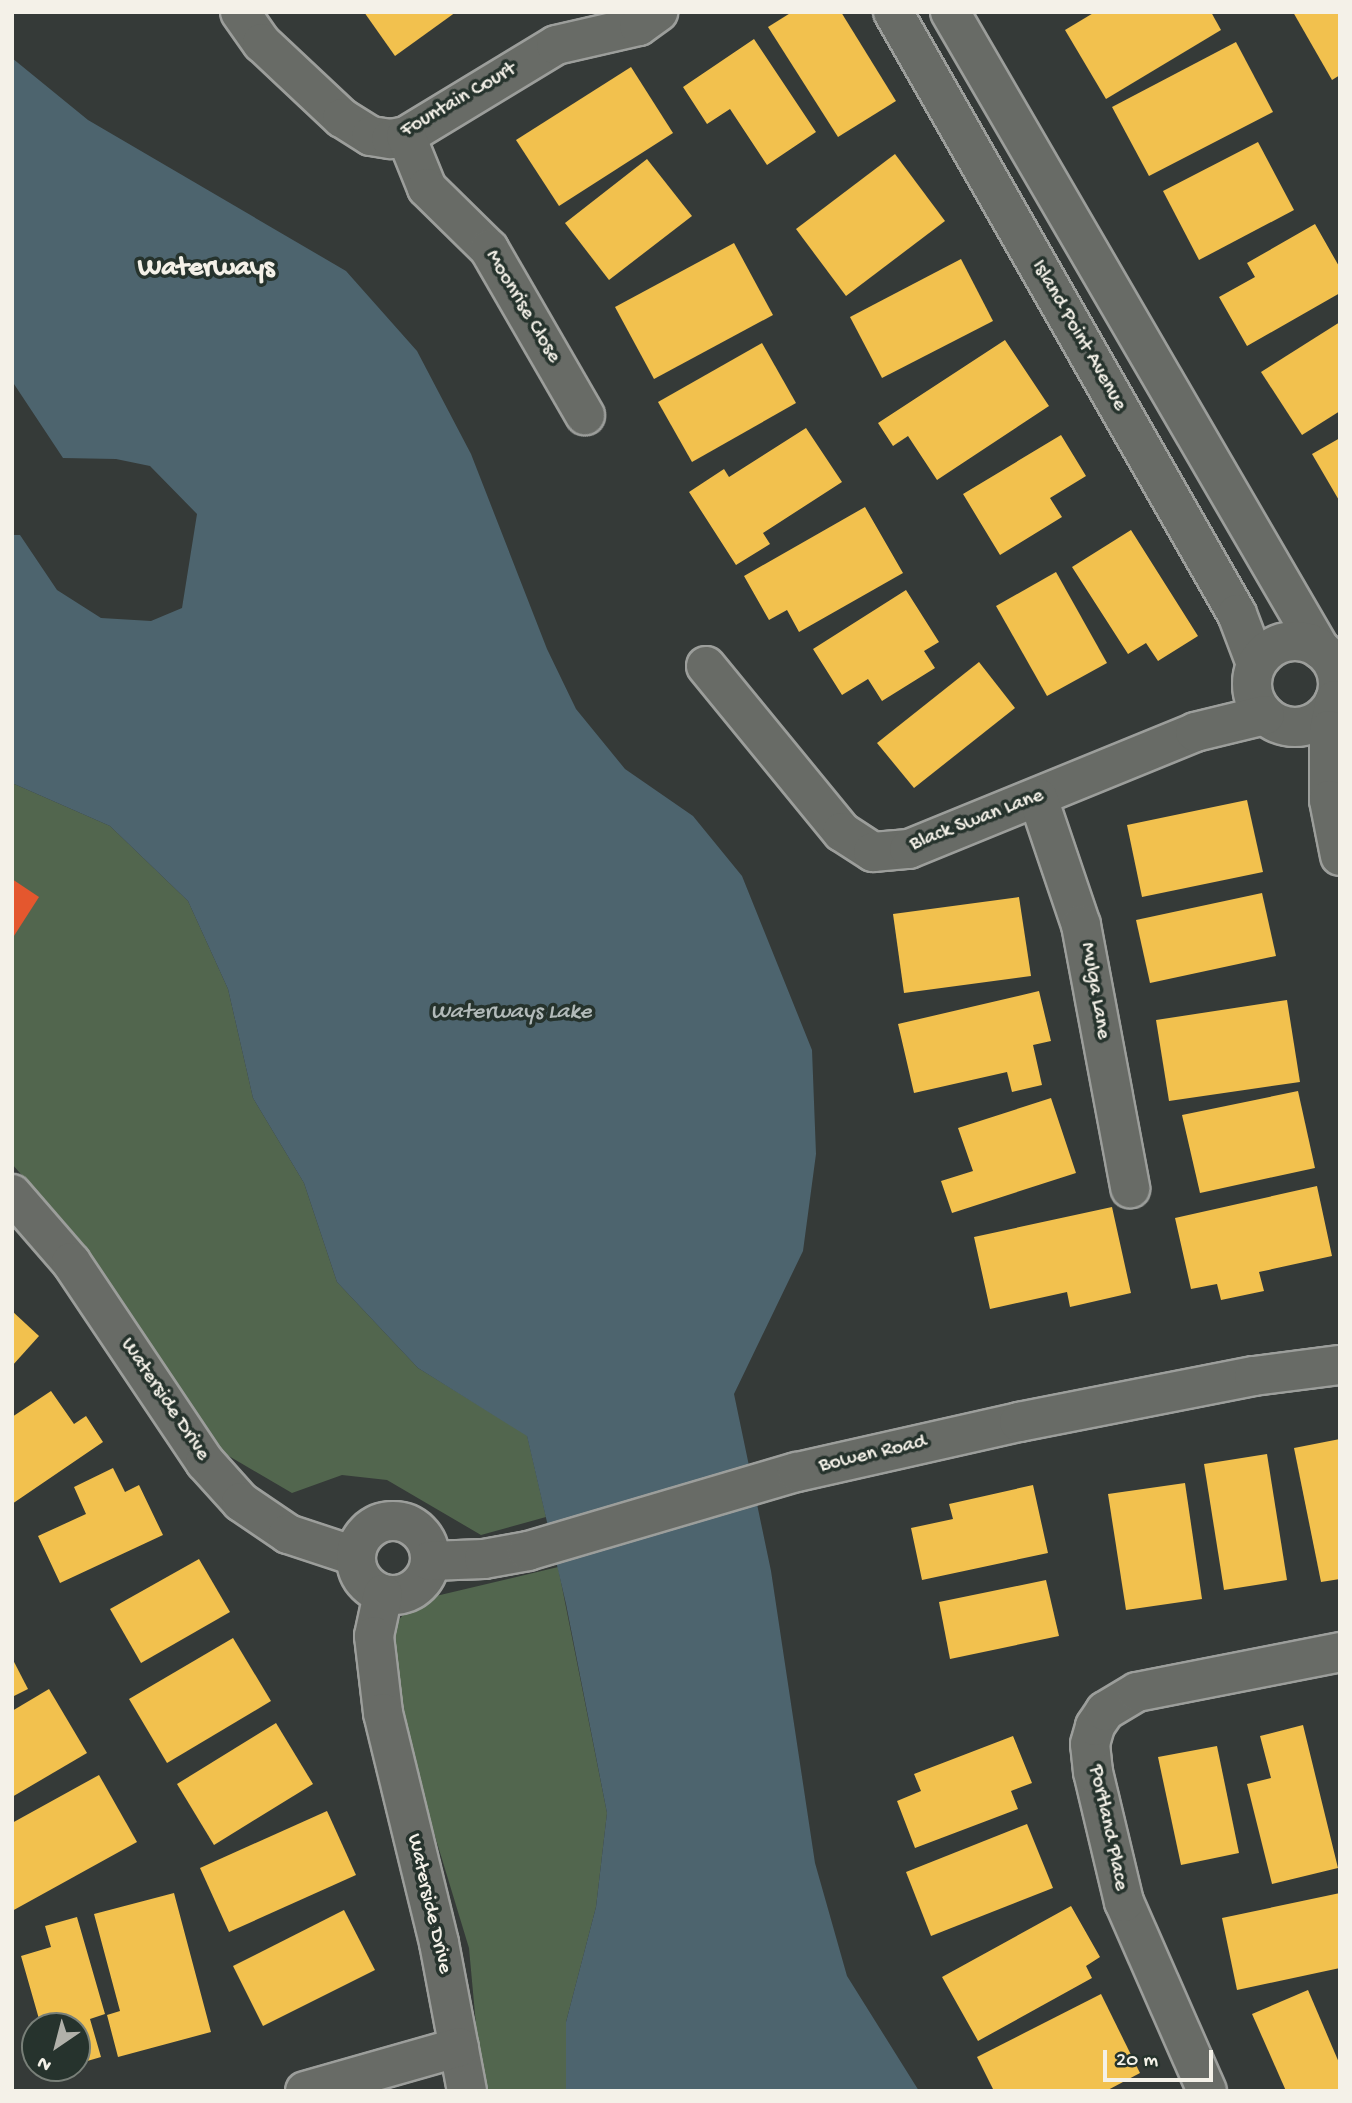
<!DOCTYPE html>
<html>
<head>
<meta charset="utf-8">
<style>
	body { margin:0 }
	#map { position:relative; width:1352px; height:2103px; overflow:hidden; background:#353a38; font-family:"Gochi Hand",sans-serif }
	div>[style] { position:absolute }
	.green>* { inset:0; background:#52664e }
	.water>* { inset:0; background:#4d646e }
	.homes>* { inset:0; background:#f2c14e }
	.shops>* { inset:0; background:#e4572e }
	.roads { filter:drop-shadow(2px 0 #9c9e9b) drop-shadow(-2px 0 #9c9e9b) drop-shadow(0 2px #9c9e9b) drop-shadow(0 -2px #9c9e9b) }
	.street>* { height:38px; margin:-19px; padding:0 19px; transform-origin:19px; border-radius:19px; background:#686b66 }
	.street>.ring { margin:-19px; padding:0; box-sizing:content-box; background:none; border:38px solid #686b66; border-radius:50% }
	span { translate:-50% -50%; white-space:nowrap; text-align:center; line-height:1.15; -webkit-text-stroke:7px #26332d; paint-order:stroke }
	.street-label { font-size:21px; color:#f4f1e8 }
	.water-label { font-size:23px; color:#b2bab9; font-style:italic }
	.district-label { font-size:28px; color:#f4f1e8; font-weight:700 }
	.frame { position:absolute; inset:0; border:14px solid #f4f1e8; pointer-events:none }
	.north { position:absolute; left:21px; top:2012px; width:70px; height:70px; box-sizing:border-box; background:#26332d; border:2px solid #787f78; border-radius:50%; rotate:215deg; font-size:19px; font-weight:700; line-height:28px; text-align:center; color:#f4f1e8 }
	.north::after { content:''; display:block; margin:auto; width:24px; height:32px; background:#b1b1aa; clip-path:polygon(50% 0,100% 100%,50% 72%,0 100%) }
	.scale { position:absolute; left:1103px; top:2050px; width:110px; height:32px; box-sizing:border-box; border:4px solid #f4f1e8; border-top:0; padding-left:9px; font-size:21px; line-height:24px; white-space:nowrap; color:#f4f1e8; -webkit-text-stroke:5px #26332d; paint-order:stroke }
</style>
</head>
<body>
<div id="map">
	<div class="green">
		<div style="clip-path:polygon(12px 783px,110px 826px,188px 901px,228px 989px,253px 1098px,304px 1183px,337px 1282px,418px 1368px,527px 1435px,546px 1517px,481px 1535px,387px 1480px,342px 1475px,292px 1493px,205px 1442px,88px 1250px,12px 1164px)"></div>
		<div style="clip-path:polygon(558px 1567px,607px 1813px,596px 1907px,566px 2022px,566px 2091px,482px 2091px,469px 1948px,397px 1711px,391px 1629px,403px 1615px,436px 1596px)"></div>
	</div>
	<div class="water">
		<div style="clip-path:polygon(12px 58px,88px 120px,346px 271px,417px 351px,471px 454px,547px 649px,576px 709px,625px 769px,693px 816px,742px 876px,812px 1050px,816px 1154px,803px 1251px,734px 1394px,771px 1571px,815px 1863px,847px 1976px,919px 2091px,566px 2091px,566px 2022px,596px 1907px,607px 1813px,566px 1604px,527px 1436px,418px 1368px,337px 1282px,304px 1183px,253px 1098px,228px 989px,188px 901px,110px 826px,12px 783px,12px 535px,20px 535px,57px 590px,101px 618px,151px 621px,182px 608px,197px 514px,150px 466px,116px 459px,63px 458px,12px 381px)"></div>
	</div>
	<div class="homes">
		<div style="clip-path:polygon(364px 12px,456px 12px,395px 56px)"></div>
		<div style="clip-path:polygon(792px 12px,841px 12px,896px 101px,838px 137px,768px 27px)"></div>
		<div style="clip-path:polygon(1095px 12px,1211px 12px,1221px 30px,1106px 99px,1065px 30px)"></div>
		<div style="clip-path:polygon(1293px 12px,1340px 12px,1340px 75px,1332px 80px)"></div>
		<div style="clip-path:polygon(754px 39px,816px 132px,767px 165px,730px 109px,707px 124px,683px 87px)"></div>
		<div style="clip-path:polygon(1236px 42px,1273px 112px,1149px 176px,1112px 107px)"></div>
		<div style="clip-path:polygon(631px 67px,673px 133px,559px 206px,516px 140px)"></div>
		<div style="clip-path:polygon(1258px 142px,1294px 210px,1199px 260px,1163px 191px)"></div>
		<div style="clip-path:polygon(895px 154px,945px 221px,846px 296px,796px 229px)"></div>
		<div style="clip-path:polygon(647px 159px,692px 216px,609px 280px,565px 223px)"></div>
		<div style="clip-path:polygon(1315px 224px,1340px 268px,1340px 293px,1247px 346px,1219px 297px,1255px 277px,1247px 263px)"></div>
		<div style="clip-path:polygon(734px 243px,773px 315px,654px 379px,615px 307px)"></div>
		<div style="clip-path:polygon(961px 259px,993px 321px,882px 378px,850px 317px)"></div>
		<div style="clip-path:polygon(1340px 322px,1340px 411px,1302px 435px,1261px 372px)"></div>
		<div style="clip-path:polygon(1005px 340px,1049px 406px,937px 480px,908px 436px,893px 446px,878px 423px)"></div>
		<div style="clip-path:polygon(762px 343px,796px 403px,692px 462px,658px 402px)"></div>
		<div style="clip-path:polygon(806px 428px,842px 482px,763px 533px,770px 544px,736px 565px,689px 492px,724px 469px,729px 477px)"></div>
		<div style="clip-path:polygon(1061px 435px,1086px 476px,1050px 498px,1062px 517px,1000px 555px,963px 494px)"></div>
		<div style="clip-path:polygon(1340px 438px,1340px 502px,1312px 454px)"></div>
		<div style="clip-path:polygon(865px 507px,903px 573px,799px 632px,787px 610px,769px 620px,744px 576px)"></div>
		<div style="clip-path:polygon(1131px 530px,1198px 636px,1158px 661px,1146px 643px,1128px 654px,1072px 567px)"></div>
		<div style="clip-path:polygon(1056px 572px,1107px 663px,1047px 696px,996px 606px)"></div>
		<div style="clip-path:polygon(906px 590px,939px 642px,924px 651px,935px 668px,882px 701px,868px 679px,842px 695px,813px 649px)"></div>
		<div style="clip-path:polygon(979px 662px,1015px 708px,914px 788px,877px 743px)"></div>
		<div style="clip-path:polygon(1247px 800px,1263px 872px,1142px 897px,1127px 825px)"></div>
		<div style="clip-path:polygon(1262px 893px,1276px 956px,1150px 983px,1136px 920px)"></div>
		<div style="clip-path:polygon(1019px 897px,1031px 976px,904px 993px,893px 914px)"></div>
		<div style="clip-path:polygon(1039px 991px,1051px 1041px,1033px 1045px,1042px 1085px,1012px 1092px,1007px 1072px,914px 1093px,898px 1024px)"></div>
		<div style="clip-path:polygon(1287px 1000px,1300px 1082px,1169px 1101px,1156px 1020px)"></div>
		<div style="clip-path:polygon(1298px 1091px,1315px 1168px,1200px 1193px,1182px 1115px)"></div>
		<div style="clip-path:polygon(1051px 1098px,1076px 1173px,952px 1213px,941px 1181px,973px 1171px,958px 1128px)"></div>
		<div style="clip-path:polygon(1317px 1186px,1332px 1256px,1259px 1272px,1264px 1291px,1221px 1300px,1217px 1284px,1191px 1289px,1175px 1218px)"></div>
		<div style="clip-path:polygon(1112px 1207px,1131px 1293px,1070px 1307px,1067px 1292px,990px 1309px,974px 1237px)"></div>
		<div style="clip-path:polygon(12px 1311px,39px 1336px,12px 1366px)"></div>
		<div style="clip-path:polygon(51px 1391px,74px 1424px,86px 1416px,103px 1442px,12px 1504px,12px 1417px)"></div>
		<div style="clip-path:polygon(1340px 1439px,1340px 1579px,1321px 1582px,1294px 1448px)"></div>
		<div style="clip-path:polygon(1267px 1454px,1287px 1580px,1224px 1590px,1204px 1464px)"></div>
		<div style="clip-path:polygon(113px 1468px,125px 1492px,139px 1485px,163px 1535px,60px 1583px,38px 1536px,86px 1514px,74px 1487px)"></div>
		<div style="clip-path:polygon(1185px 1483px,1202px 1599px,1126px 1610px,1108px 1494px)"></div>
		<div style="clip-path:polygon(1033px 1485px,1048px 1553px,922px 1580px,911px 1528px,953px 1519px,949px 1504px)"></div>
		<div style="clip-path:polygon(199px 1559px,230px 1612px,141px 1663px,110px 1609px)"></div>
		<div style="clip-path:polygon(1046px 1580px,1059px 1636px,950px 1659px,939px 1602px)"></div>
		<div style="clip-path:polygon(233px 1638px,271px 1701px,167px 1763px,129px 1699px)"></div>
		<div style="clip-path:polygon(12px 1658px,28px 1689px,12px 1697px)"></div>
		<div style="clip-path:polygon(49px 1689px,87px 1753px,12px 1797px,12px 1711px)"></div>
		<div style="clip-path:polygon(276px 1723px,313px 1784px,214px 1845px,177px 1784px)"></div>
		<div style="clip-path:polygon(1303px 1725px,1338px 1868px,1272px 1884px,1247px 1784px,1271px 1778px,1260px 1736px)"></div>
		<div style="clip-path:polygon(1013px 1736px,1032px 1783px,1011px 1791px,1018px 1809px,915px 1848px,897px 1801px,921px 1791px,914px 1774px)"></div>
		<div style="clip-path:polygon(1217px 1746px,1239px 1853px,1181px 1865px,1158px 1757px)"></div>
		<div style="clip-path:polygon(99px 1775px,137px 1842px,12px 1911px,12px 1823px)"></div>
		<div style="clip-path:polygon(327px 1811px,356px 1875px,229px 1932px,200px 1868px)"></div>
		<div style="clip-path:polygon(1027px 1824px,1053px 1888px,931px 1936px,906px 1872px)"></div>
		<div style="clip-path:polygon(174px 1893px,211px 2032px,118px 2057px,107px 2015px,120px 2011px,94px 1914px)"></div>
		<div style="clip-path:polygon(1340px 1893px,1340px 1968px,1237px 1990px,1222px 1918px)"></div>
		<div style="clip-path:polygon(1071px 1906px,1100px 1957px,1086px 1966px,1092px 1978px,978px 2041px,942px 1977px)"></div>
		<div style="clip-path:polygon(344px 1910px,375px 1970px,263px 2026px,233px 1966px)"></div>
		<div style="clip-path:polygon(77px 1917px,105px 2014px,90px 2019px,101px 2057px,77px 2064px,77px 2026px,41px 2026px,21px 1956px,51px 1947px,45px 1926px)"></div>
		<div style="clip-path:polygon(1308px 1990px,1340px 2065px,1340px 2091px,1286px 2091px,1252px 2014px)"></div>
		<div style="clip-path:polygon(1101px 1994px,1140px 2073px,1106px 2091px,994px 2091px,977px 2057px)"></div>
	</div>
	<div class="shops">
		<div style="clip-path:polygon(12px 879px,39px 897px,12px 939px)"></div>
	</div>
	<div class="roads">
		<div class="street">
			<div style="left:240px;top:12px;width:38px;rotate:55deg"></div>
			<div style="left:262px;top:43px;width:110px;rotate:43.2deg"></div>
			<div style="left:342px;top:118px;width:34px;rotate:32deg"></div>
			<div style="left:371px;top:136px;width:20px;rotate:9deg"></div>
			<div style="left:391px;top:139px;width:15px;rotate:-11deg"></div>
			<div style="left:406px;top:136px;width:175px;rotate:-31.2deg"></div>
			<div style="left:556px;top:45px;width:85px;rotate:-12.9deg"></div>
			<div style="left:639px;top:26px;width:24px;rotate:-36deg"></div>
			<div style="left:893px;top:12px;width:693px;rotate:60.26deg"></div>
			<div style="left:1237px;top:614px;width:53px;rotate:69.2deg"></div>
			<div style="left:950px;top:12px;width:737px;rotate:59.85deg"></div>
			<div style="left:406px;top:136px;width:56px;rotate:68deg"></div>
			<div style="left:427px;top:188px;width:87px;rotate:44.5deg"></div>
			<div style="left:489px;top:249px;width:192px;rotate:60deg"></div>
			<div class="ring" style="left:1252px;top:641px;width:48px;height:48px"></div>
			<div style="left:706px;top:666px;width:215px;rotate:50.7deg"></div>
			<div style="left:842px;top:832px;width:37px;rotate:33deg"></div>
			<div style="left:873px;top:852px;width:36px;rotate:-5deg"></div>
			<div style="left:909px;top:849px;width:309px;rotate:-22.2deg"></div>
			<div style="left:1195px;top:732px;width:72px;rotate:-13.7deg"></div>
			<div style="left:1335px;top:700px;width:31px;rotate:101deg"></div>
			<div style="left:1329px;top:730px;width:70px;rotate:90deg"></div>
			<div style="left:1329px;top:800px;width:57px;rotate:78.9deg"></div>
			<div style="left:1038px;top:798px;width:134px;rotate:71.3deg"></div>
			<div style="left:1081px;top:925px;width:268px;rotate:79.4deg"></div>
			<div style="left:12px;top:1194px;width:90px;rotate:49.1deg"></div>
			<div style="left:71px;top:1262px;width:241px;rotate:56.2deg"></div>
			<div style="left:205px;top:1462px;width:54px;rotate:48deg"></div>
			<div style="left:241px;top:1502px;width:57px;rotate:34.2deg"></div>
			<div style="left:288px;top:1534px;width:71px;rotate:18.2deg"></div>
			<div class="ring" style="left:356px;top:1521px;width:36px;height:36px"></div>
			<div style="left:430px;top:1561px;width:54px;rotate:-2.1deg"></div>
			<div style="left:484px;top:1559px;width:45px;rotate:-10.3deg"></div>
			<div style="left:528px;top:1551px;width:280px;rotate:-16.4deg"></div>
			<div style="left:797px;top:1472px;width:228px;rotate:-12.7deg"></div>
			<div style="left:1019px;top:1422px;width:239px;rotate:-11.1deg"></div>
			<div style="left:1254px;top:1376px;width:87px;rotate:-7.3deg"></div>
			<div style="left:383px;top:1594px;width:43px;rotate:102.1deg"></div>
			<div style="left:374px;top:1636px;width:78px;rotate:83.3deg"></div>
			<div style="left:383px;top:1713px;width:237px;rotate:76.3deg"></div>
			<div style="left:439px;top:1943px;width:151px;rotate:79.3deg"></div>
			<div style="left:305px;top:2091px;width:160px;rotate:-15.9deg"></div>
			<div style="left:1207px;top:2091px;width:206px;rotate:-113.7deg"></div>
			<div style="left:1124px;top:1902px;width:134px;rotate:-103.4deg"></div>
			<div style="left:1093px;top:1772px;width:28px;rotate:-96deg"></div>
			<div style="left:1090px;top:1744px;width:19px;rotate:-74deg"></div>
			<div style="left:1095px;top:1726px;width:18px;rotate:-56deg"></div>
			<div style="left:1105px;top:1711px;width:37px;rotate:-31deg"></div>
			<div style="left:1137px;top:1692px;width:207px;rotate:-11.1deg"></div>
		</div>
	</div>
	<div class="street-label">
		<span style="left:459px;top:101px;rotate:-30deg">Fountain Court</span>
		<span style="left:522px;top:307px;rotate:59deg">Moonrise Close</span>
		<span style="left:1078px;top:336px;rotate:60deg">Island Point Avenue</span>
		<span style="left:977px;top:821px;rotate:-21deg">Black Swan Lane</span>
		<span style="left:1094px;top:991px;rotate:80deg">Mulga Lane</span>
		<span style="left:164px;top:1400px;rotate:56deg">Waterside Drive</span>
		<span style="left:873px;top:1455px;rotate:-13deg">Bowen Road</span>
		<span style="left:1107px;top:1828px;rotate:78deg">Portland Place</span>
		<span style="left:428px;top:1904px;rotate:77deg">Waterside Drive</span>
	</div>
	<div class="water-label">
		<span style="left:511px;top:1013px">Waterways Lake</span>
	</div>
	<div class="district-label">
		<span style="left:206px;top:269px">Waterways</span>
	</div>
	<div class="frame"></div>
	<div class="north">N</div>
	<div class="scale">20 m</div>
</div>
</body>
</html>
